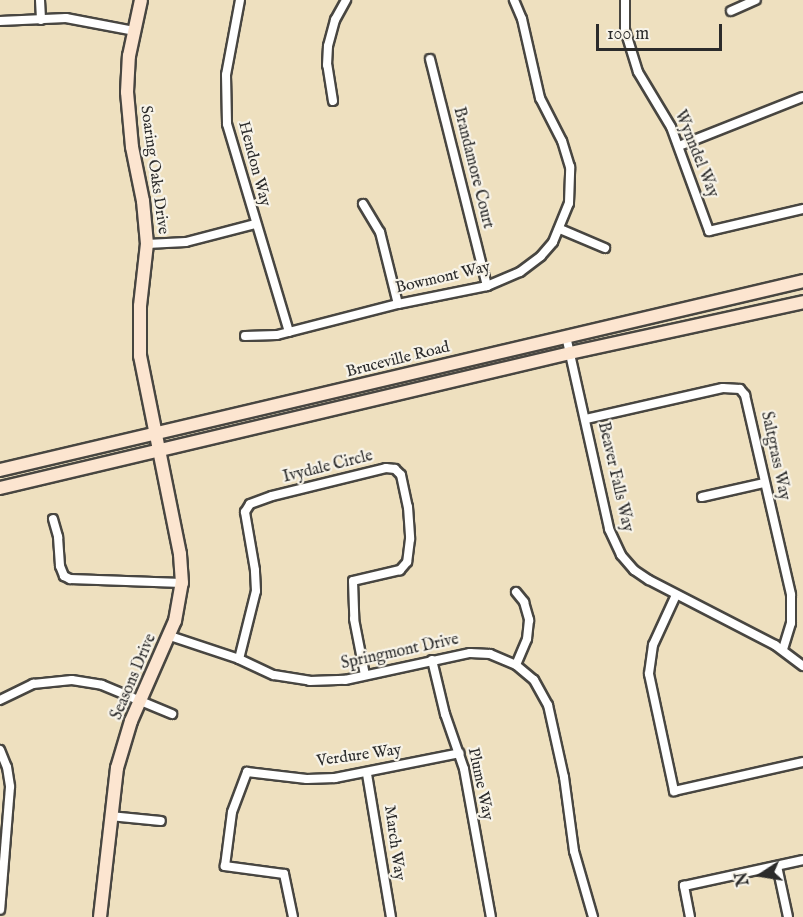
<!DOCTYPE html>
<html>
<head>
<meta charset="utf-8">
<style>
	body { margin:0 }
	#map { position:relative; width:803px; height:917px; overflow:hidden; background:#eee0bf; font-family:"IM FELL English",serif }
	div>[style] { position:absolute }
	.roads { filter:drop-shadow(2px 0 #484641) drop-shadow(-2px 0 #484641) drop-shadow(0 2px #484641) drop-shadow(0 -2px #484641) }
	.street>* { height:8px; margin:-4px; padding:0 4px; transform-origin:4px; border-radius:4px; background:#fff }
	.secondary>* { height:12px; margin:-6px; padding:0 6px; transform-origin:6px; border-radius:6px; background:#fce5d0 }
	span { translate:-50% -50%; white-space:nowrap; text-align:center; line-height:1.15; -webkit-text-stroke:4.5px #f7f3e8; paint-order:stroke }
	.street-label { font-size:16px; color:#2b2b2b }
	.north { position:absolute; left:731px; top:845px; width:60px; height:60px; -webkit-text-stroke:4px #f7f3e8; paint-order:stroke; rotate:258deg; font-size:16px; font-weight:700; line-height:24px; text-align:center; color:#2b2b2b }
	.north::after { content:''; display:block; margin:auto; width:21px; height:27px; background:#2b2b2b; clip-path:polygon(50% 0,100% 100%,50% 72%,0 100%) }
	.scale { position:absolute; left:596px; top:24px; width:126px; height:27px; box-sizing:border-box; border:3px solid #2b2b2b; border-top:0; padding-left:8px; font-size:18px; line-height:21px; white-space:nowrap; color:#2b2b2b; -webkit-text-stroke:4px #f7f3e8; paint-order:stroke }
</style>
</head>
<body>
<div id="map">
	<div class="roads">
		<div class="street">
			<div style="left:40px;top:0;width:20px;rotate:87deg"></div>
			<div style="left:240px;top:0;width:76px;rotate:100.6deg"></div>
			<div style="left:226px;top:75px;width:49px;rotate:88.8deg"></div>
			<div style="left:227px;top:124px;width:217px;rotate:73.4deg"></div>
			<div style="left:625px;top:0;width:30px;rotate:90deg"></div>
			<div style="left:625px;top:30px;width:44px;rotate:72.8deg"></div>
			<div style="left:638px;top:72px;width:64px;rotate:59deg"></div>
			<div style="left:671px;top:127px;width:111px;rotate:69.9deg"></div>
			<div style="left:709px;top:231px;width:97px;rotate:-13.2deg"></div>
			<div style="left:731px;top:11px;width:27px;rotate:-24deg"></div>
			<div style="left:0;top:21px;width:66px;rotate:-2.6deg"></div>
			<div style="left:66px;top:18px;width:69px;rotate:10.8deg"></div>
			<div style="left:430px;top:59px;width:234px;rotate:75.9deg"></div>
			<div style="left:333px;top:101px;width:36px;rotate:-99deg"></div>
			<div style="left:327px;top:65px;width:19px;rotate:-87deg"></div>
			<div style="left:328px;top:46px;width:27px;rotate:-75deg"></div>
			<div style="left:335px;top:20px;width:23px;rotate:-61deg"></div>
			<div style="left:679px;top:146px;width:133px;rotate:-21.6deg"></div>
			<div style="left:363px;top:204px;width:33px;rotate:59deg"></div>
			<div style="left:380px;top:232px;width:74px;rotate:76deg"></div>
			<div style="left:560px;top:229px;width:49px;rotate:22.9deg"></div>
			<div style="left:147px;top:244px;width:39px;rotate:-3deg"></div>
			<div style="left:186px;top:242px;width:71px;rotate:-14.6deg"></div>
			<div style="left:245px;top:336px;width:32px;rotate:-2deg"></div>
			<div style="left:277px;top:335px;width:125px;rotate:-14.4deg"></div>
			<div style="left:398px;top:304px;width:91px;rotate:-11.4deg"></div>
			<div style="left:487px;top:286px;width:36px;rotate:-23deg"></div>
			<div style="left:520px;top:272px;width:26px;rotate:-37deg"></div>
			<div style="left:541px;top:256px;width:18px;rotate:-49deg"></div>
			<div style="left:553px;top:242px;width:42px;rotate:-67.7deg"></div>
			<div style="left:569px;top:203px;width:36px;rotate:-88deg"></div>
			<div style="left:570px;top:167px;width:27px;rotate:-107deg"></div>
			<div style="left:562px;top:141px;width:48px;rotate:-117.1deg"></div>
			<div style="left:540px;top:98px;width:81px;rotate:-102.8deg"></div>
			<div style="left:522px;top:19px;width:21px;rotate:-113deg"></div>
			<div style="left:566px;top:336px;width:198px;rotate:77.4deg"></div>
			<div style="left:609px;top:529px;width:29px;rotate:65deg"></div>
			<div style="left:621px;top:555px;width:20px;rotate:49deg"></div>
			<div style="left:634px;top:570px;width:18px;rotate:34deg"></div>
			<div style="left:649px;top:580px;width:142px;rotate:27.3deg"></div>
			<div style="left:775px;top:645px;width:35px;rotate:37deg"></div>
			<div style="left:586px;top:419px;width:140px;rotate:-12.8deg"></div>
			<div style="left:723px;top:388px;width:17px;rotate:3deg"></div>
			<div style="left:740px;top:389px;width:8px;rotate:50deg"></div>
			<div style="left:745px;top:395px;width:205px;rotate:77deg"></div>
			<div style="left:791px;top:595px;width:28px;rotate:90deg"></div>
			<div style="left:791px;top:623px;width:28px;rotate:107deg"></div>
			<div style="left:702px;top:497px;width:64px;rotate:-12.7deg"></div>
			<div style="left:53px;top:519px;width:19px;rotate:74deg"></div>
			<div style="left:58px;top:537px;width:29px;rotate:86deg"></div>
			<div style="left:60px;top:566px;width:11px;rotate:68deg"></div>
			<div style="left:64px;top:576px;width:7px;rotate:27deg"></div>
			<div style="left:70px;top:579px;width:112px;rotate:2deg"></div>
			<div style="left:516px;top:592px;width:13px;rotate:51deg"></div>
			<div style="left:524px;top:602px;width:19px;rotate:74deg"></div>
			<div style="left:529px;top:620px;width:19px;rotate:96deg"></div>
			<div style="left:527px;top:639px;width:28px;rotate:113deg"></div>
			<div style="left:676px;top:595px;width:55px;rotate:114.7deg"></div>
			<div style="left:653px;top:645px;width:29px;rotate:98deg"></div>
			<div style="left:649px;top:674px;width:120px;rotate:77.9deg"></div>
			<div style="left:674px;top:791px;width:132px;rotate:-12.7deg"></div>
			<div style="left:170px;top:636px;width:73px;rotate:18.4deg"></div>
			<div style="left:239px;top:659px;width:38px;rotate:25deg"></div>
			<div style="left:274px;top:675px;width:36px;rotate:9deg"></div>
			<div style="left:310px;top:681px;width:35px;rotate:-2deg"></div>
			<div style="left:345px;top:680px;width:128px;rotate:-12.2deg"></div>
			<div style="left:470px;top:653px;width:20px;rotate:3deg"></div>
			<div style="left:490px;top:654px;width:28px;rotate:23deg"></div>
			<div style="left:516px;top:665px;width:23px;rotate:40deg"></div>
			<div style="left:534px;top:680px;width:29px;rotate:61deg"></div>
			<div style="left:548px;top:705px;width:74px;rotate:77.5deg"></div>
			<div style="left:564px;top:777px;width:75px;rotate:82.3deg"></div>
			<div style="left:574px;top:851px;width:69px;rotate:73.9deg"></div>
			<div style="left:239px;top:659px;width:70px;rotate:-76deg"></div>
			<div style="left:256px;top:591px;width:21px;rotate:-93deg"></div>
			<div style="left:255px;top:570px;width:59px;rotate:-99.8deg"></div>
			<div style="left:245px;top:512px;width:9px;rotate:-58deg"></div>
			<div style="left:250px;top:504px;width:23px;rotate:-20deg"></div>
			<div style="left:272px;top:496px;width:117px;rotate:-13.8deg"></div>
			<div style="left:386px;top:468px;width:9px;rotate:6deg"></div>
			<div style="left:395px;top:469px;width:8px;rotate:45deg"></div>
			<div style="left:401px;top:475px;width:33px;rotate:78deg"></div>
			<div style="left:408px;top:507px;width:32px;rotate:86deg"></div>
			<div style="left:410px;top:539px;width:23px;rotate:97deg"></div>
			<div style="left:407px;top:562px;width:11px;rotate:131deg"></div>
			<div style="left:400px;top:570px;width:48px;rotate:166.8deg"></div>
			<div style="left:353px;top:581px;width:38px;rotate:88deg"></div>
			<div style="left:354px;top:619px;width:57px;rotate:78.9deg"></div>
			<div style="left:432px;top:660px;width:56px;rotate:76.5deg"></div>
			<div style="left:445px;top:714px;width:58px;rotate:70.9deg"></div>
			<div style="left:464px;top:769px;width:150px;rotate:79.7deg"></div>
			<div style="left:0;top:700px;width:37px;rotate:-26deg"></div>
			<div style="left:33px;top:684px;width:39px;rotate:-6deg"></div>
			<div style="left:72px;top:680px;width:30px;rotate:9deg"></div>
			<div style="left:102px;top:685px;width:76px;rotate:22.5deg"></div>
			<div style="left:0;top:750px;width:18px;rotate:68deg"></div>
			<div style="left:7px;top:767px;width:20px;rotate:81deg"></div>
			<div style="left:10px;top:787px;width:123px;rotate:94.6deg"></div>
			<div style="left:367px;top:774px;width:145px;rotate:80.5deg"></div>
			<div style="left:110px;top:816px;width:51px;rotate:5.6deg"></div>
			<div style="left:777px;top:866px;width:52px;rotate:77.8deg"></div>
			<div style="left:293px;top:917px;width:44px;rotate:-101.8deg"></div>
			<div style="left:284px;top:874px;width:60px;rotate:-172.3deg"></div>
			<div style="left:225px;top:866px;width:54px;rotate:-82.6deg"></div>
			<div style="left:232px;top:812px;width:43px;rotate:-69.4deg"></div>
			<div style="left:247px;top:772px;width:60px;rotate:6.7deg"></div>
			<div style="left:307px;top:779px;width:28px;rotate:-2deg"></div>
			<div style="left:335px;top:778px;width:127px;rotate:-11.3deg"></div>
			<div style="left:690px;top:917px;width:32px;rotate:-101deg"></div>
			<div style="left:684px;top:886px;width:122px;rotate:-12.3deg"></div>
		</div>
		<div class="secondary">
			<div style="left:0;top:470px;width:825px;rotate:-13.24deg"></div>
			<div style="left:0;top:488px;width:586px;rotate:-13.32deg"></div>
			<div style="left:570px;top:353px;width:239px;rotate:-12.3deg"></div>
			<div style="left:100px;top:917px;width:150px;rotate:-83.5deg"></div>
			<div style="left:117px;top:768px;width:49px;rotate:-73.4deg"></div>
			<div style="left:131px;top:721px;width:109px;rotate:-66.3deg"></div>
			<div style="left:175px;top:621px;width:39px;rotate:-80deg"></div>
			<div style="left:182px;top:583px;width:29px;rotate:-94deg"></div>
			<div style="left:180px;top:554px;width:202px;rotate:-101.4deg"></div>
			<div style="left:140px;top:356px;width:50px;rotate:-90deg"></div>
			<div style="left:140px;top:306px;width:62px;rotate:-83.6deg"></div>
			<div style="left:147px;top:244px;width:43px;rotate:-95.3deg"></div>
			<div style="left:143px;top:201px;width:55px;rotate:-101.5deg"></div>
			<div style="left:132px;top:147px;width:55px;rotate:-95.2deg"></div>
			<div style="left:127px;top:92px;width:36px;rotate:-87deg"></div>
			<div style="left:129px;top:56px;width:57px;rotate:-77.9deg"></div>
		</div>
	</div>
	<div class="street-label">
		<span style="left:696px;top:154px;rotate:68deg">Wynndel Way</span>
		<span style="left:254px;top:164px;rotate:75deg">Hendon Way</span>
		<span style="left:473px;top:168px;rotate:76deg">Brandamore Court</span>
		<span style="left:154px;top:170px;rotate:82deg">Soaring Oaks Drive</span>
		<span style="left:443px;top:278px;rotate:-13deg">Bowmont Way</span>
		<span style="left:398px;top:360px;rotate:-14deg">Bruceville Road</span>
		<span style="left:775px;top:456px;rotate:78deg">Saltgrass Way</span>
		<span style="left:328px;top:467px;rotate:-14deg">Ivydale Circle</span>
		<span style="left:615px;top:477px;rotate:77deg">Beaver Falls Way</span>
		<span style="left:400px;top:652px;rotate:-12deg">Springmont Drive</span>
		<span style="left:134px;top:677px;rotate:-67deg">Seasons Drive</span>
		<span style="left:359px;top:756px;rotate:-8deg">Verdure Way</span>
		<span style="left:480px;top:784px;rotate:78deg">Plume Way</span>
		<span style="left:394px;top:843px;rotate:82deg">March Way</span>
	</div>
	<div class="north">N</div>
	<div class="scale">100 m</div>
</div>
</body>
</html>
